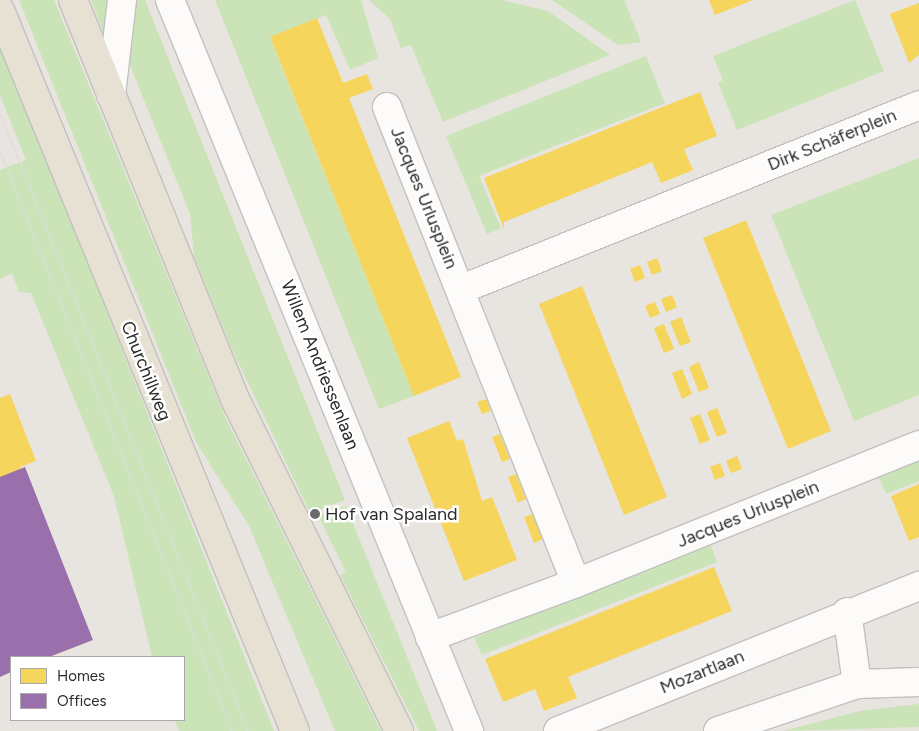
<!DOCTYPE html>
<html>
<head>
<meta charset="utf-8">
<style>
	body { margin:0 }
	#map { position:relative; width:919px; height:731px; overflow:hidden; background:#e8e4df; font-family:Figtree,sans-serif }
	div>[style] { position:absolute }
	.green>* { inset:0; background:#cae4b7 }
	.homes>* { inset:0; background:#f6d55c }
	.offices>* { inset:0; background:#9970ab }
	.roads { filter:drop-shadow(1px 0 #c2c0c1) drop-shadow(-1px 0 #c2c0c1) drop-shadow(0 1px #c2c0c1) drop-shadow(0 -1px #c2c0c1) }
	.minor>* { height:28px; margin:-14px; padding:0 14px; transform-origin:14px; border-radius:14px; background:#fcfbfa }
	.major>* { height:28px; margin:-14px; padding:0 14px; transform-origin:14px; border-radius:14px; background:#e6e1d3 }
	.tram>* { height:1px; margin:-0.5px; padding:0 0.5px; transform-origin:0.5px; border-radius:0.5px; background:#dddcde }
	.dots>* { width:14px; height:14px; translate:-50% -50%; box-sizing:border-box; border:2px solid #fff; border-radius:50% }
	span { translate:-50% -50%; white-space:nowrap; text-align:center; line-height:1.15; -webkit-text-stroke:5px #fff; paint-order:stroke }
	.street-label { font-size:18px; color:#2a2a2a }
	.poi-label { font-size:18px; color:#2a2a2a }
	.left { translate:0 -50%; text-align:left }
	.legend { position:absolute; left:10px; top:656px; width:175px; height:65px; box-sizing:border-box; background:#fff; border:1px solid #aaa; margin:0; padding:6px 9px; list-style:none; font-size:15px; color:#2a2a2a }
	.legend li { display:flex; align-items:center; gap:10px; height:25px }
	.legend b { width:25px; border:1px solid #aaa }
</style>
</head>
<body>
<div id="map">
	<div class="green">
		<div style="clip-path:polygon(19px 0,54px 0,226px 419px,381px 731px,335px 731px,249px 526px,196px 442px)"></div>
		<div style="clip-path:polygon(91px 0,111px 0,108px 33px,104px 33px)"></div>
		<div style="clip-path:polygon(135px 0,145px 0,345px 500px,310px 513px,231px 347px,194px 257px,190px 214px,129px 63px)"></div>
		<div style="clip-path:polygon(215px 0,361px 0,378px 58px,350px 70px,326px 15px,270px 38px,414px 396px,379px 409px)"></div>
		<div style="clip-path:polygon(369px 0,502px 0,548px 11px,610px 55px,443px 122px,411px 45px,401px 48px,390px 19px)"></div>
		<div style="clip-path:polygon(552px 0,624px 0,641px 42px,618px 45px)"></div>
		<div style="clip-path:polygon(855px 0,884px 71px,737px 130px,718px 83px,723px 80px,713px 56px)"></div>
		<div style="clip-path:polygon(0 46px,63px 202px,274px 731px,179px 731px,175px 720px,184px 720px,184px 657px,152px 657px,114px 496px,31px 293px,19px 292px,12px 273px,0 279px,0 170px,26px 160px,0 95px)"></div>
		<div style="clip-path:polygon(646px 56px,665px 103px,479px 176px,501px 228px,487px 234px,446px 136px)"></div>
		<div style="clip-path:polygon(919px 158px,919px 395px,854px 421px,771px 215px)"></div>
		<div style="clip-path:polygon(919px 459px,919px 481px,886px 494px,878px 476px)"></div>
		<div style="clip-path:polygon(346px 506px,437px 731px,419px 731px,340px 575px,346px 572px,318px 515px)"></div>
		<div style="clip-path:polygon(710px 543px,717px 562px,482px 655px,474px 638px)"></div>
		<div style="clip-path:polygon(919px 704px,919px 727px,783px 731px,860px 711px)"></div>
	</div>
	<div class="homes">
		<div style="clip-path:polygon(709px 0,753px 0,715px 15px)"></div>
		<div style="clip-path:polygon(919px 3px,919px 55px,909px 63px,890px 14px)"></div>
		<div style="clip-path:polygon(317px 18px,343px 83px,367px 74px,373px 89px,349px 98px,461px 377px,414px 396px,270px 37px)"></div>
		<div style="clip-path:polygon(700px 92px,717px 136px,684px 149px,693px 170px,661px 183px,652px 162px,504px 222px,504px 229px,484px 178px)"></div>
		<div style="clip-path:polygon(746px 220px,831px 431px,788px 449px,703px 238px)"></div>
		<div style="clip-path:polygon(657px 258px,662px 271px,652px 275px,647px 262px)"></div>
		<div style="clip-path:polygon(640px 265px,645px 278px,635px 282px,630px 269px)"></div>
		<div style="clip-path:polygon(582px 286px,667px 497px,624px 515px,539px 304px)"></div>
		<div style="clip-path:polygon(672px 295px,677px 307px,666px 312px,661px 299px)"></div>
		<div style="clip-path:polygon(655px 302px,660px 314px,650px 318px,645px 306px)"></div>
		<div style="clip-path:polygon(681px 317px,691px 342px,680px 346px,670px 322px)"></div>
		<div style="clip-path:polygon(664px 324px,674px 349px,664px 353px,654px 328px)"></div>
		<div style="clip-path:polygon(699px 362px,709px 388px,699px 392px,689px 367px)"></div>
		<div style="clip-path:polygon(682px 369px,692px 394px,682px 399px,672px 373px)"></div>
		<div style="clip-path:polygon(10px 394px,36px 461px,20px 467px,90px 641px,49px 657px,11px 657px,9px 673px,0 649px,0 398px)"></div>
		<div style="clip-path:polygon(486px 399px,491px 411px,482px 414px,477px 402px)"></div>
		<div style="clip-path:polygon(717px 408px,727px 433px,717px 437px,707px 412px)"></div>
		<div style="clip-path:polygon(700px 414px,710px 440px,700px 444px,690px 418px)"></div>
		<div style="clip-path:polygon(449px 421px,457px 441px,463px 439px,482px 501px,492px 497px,517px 560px,464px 581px,407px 438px)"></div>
		<div style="clip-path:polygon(500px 434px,510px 459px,502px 462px,492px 437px)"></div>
		<div style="clip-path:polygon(737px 456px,742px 469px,731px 473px,726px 461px)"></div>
		<div style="clip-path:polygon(720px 463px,725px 476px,715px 480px,710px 467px)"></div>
		<div style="clip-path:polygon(516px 474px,526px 499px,518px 503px,508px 477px)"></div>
		<div style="clip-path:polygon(919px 484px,919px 537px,909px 541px,891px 496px)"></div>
		<div style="clip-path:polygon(533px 514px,543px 539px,534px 543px,524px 517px)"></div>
		<div style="clip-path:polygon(714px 567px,732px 611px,568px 677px,577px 698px,544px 711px,535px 689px,503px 702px,485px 659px)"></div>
	</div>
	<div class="offices">
		<div style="clip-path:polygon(25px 467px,93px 640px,49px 657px,11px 657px,11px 672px,0 677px,0 477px)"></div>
	</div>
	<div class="roads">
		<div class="minor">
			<div style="left:170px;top:0;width:790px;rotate:67.75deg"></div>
			<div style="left:111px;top:95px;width:96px;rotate:-83.4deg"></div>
			<div style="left:387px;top:107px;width:512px;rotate:68.34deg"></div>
			<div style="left:576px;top:583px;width:156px;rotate:159.7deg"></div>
			<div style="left:462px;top:289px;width:493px;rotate:-21.9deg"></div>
			<div style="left:576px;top:583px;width:370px;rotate:-21.9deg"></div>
			<div style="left:847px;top:612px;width:73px;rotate:82.1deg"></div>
			<div style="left:558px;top:731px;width:389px;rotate:-21.9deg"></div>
			<div style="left:718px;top:731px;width:147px;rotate:-18.7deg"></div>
			<div style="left:857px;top:684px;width:62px;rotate:-1.8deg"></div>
		</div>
		<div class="major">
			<div style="left:73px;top:0;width:433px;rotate:67.9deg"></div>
			<div style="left:236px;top:401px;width:368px;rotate:63.7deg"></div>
			<div style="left:0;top:10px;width:779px;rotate:67.75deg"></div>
		</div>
	</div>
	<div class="tram">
		<div style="left:0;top:114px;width:665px;rotate:68.1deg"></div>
		<div style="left:0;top:152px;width:624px;rotate:68.16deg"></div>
	</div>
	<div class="dots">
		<div style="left:315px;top:514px;background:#6c6b69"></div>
	</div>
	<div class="street-label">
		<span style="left:832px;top:140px;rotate:-22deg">Dirk Schäferplein</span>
		<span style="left:424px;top:198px;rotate:68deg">Jacques Urlusplein</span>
		<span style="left:320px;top:365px;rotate:68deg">Willem Andriessenlaan</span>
		<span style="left:146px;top:371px;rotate:68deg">Churchillweg</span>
		<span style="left:748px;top:514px;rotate:-22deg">Jacques Urlusplein</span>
		<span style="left:702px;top:672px;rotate:-22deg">Mozartlaan</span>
	</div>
	<div class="poi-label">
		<span class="left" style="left:325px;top:514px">Hof van Spaland</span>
	</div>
	<ul class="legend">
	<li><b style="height:14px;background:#f6d55c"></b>Homes</li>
	<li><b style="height:14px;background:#9970ab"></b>Offices</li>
	</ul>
</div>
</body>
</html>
